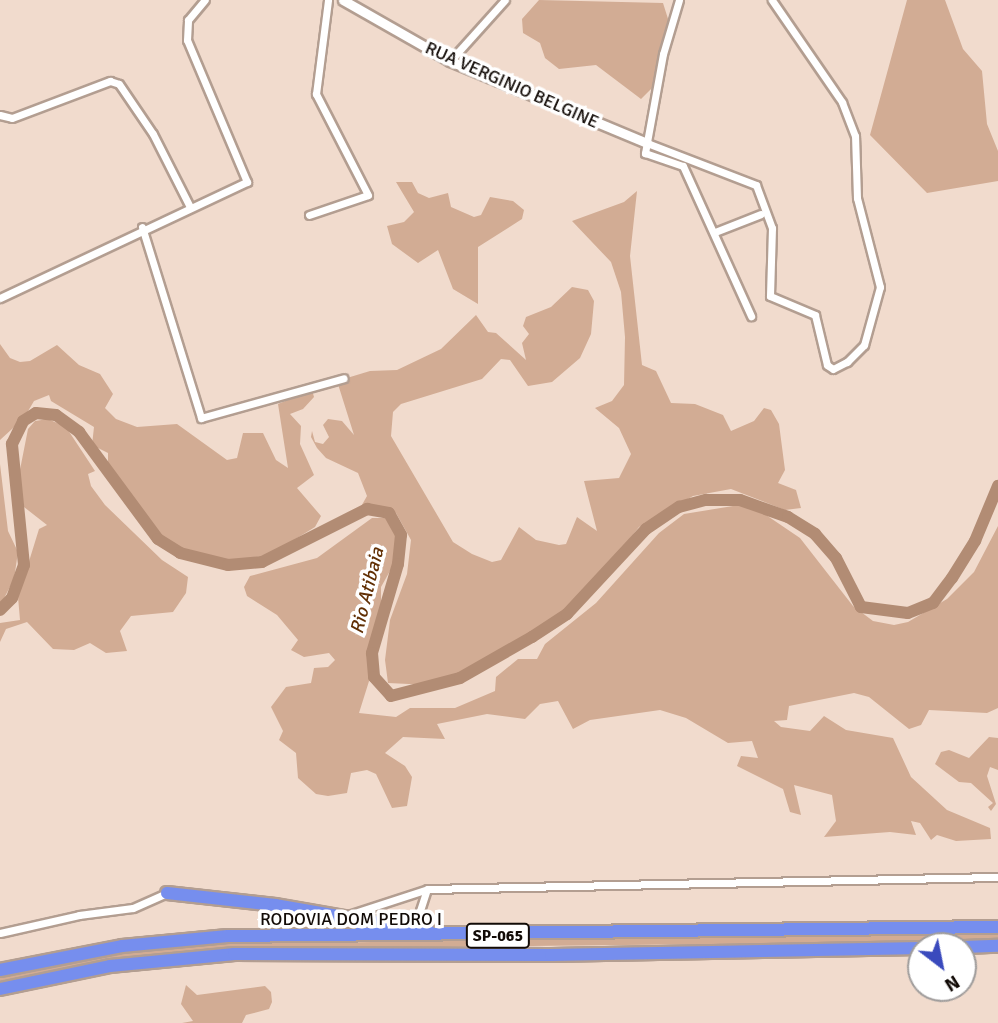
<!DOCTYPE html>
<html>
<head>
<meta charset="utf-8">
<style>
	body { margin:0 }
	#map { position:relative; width:998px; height:1023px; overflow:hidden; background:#f1dbcd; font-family:Signika,sans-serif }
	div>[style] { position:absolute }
	.green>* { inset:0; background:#d2ac94 }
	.river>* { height:12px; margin:-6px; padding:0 6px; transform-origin:6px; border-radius:6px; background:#b28c74 }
	.roads { filter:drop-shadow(2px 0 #b39e91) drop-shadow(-2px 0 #b39e91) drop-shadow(0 2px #b39e91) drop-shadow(0 -2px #b39e91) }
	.minor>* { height:7px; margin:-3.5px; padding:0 3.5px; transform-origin:3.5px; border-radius:3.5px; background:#fff }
	.tertiary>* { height:9px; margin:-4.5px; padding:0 4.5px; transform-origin:4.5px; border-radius:4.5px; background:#fff }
	.motorway>* { height:12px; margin:-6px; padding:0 6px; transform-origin:6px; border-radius:6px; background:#768eee }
	span { translate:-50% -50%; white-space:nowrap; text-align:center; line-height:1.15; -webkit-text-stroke:7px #fff; paint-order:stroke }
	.shield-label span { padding:2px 5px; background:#fff; border:2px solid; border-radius:5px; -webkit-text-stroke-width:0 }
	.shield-label { font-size:16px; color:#120b07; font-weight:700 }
	.street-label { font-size:18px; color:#120b07 }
	.water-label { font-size:19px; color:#612f04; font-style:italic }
	.north { position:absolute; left:907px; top:932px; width:70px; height:70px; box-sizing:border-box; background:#fff; border:2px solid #a09d9c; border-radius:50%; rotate:148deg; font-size:19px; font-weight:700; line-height:28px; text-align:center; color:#120b07 }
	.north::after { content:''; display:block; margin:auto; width:24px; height:32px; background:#3a4abd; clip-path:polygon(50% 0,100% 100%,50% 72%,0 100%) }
</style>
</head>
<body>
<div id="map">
	<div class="green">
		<div style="clip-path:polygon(539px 0,663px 3px,669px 22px,660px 77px,654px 86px,641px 99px,596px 65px,559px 69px,545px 58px,540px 43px,523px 33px,522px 19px)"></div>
		<div style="clip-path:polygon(907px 0,945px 0,963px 49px,982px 71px,987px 124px,998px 151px,998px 181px,927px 193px,870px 135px)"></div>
		<div style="clip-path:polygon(396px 182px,412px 182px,418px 193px,429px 198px,448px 193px,451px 207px,474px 217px,481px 215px,490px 197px,513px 201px,524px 210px,522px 219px,478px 247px,478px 304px,453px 289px,438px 250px,418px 263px,392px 244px,387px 226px,404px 222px,414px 212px)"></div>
		<div style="clip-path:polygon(637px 191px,630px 256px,642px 365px,656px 371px,671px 403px,695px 404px,723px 415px,731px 431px,754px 421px,764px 408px,771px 410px,779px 424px,785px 470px,778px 483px,796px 490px,801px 508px,785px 510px,731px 489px,693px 496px,639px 527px,590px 590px,537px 635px,451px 686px,388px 683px,385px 660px,390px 620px,407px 574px,411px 540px,396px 513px,378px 507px,359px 510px,367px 496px,358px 473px,326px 458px,317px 448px,311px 437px,312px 431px,315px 442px,323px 444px,329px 437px,323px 425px,328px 419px,342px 421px,354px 435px,337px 381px,370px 371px,397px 370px,441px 349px,476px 315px,488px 332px,496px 333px,526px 360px,522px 343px,529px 334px,523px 326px,526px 317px,551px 307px,572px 287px,588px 290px,594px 301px,591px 334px,580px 358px,552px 382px,528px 386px,510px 360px,501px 359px,482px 379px,401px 404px,393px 412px,391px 436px,453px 542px,472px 554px,492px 562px,501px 560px,519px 527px,536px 540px,559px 545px,566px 544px,577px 517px,597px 531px,584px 481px,619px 478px,631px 454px,619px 428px,595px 408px,612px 401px,624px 385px,625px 337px,621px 292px,611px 262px,572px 221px,624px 202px)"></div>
		<div style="clip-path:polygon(0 344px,10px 358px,20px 362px,30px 361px,57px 345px,79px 365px,100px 374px,113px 394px,105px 408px,116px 419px,137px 427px,177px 424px,227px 460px,237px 458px,243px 433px,263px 433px,276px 460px,288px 468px,278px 404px,312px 390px,314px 397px,303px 409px,290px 414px,301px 426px,300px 444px,314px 475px,297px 488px,321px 516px,315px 527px,271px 554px,238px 561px,209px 565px,184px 556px,145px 524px,108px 477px,108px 453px,92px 445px,94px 427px,51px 401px,49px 395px,34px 401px,24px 418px,0 440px)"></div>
		<div style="clip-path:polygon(48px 419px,66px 427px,95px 471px,88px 474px,91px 486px,105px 505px,162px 560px,188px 577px,186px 593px,173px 612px,131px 616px,120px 631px,127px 651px,106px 653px,90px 643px,74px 650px,53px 649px,27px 622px,6px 629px,0 642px,0 623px,20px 620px,18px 597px,39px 529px,47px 525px,24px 507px,17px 485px,28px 429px,35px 421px)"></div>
		<div style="clip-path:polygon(0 464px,8px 531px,18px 552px,14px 579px,0 606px)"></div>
		<div style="clip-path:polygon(739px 505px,757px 509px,800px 538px,853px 606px,873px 621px,894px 625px,908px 622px,947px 599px,974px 572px,998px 526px,998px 708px,987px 713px,929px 710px,921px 725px,909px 729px,869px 697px,854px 693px,789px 706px,787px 720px,774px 721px,781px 727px,810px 731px,824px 716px,846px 730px,893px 738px,911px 777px,947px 810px,990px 828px,991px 839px,956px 841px,937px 835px,931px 840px,920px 823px,911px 821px,916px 835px,890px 832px,824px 837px,836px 821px,832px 795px,794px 785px,801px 815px,790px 812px,783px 789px,737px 766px,741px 756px,758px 758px,752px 741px,728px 743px,686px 718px,660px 710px,590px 720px,573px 729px,558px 701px,540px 704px,525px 719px,487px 714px,437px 724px,445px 739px,403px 737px,385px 753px,405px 766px,412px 777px,407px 806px,392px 808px,376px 774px,367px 770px,351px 773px,347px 793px,328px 796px,316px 794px,298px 778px,296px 753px,279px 740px,283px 731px,271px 707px,286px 687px,311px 683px,314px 668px,328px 667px,335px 660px,329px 653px,304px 657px,291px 650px,298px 640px,277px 615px,247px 596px,244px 587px,250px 576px,317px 558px,372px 518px,385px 518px,396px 530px,399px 555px,381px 587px,381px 620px,367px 655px,370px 678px,359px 713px,396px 717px,410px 708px,455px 708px,495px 691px,496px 677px,518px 659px,537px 659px,545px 644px,596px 603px,659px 533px,684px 514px)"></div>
		<div style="clip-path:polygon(989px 737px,998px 738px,998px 770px,990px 767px,987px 776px,996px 804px,991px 811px,988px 807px,993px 803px,971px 783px,959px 782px,935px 764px,941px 752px,949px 750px,969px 758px)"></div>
		<div style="clip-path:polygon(998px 932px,998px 941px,258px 949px,0 984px,0 974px,123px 950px,257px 939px,310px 943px)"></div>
		<div style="clip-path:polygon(186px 985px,197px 995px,265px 986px,271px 992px,272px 1002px,269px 1009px,246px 1015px,242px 1023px,182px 1023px,193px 1021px,181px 1004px)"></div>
	</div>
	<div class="river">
		<div style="left:0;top:610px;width:17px;rotate:-45deg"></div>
		<div style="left:12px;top:598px;width:35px;rotate:-70deg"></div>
		<div style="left:24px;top:565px;width:122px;rotate:-95.7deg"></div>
		<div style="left:12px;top:444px;width:25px;rotate:-64deg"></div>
		<div style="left:23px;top:421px;width:15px;rotate:-32deg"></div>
		<div style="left:36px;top:413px;width:20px;rotate:6deg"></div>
		<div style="left:56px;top:415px;width:29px;rotate:36deg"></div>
		<div style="left:79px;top:432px;width:133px;rotate:53.6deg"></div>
		<div style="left:158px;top:539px;width:26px;rotate:32deg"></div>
		<div style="left:180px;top:553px;width:49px;rotate:14deg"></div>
		<div style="left:228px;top:565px;width:34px;rotate:-5deg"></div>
		<div style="left:262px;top:562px;width:118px;rotate:-26.8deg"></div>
		<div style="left:367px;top:509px;width:22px;rotate:10deg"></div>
		<div style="left:389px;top:513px;width:25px;rotate:61deg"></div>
		<div style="left:401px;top:535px;width:29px;rotate:96deg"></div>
		<div style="left:398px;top:564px;width:93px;rotate:106.3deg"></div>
		<div style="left:372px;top:653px;width:24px;rotate:85deg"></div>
		<div style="left:374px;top:677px;width:25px;rotate:48deg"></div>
		<div style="left:391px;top:696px;width:71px;rotate:-14.6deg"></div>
		<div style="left:460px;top:678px;width:83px;rotate:-29.7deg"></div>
		<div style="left:532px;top:637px;width:42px;rotate:-33.3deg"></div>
		<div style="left:567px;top:614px;width:116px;rotate:-47.1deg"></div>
		<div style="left:646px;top:529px;width:40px;rotate:-34deg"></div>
		<div style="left:679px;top:507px;width:28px;rotate:-15deg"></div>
		<div style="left:706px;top:500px;width:34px"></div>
		<div style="left:740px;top:500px;width:51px;rotate:19.5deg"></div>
		<div style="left:788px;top:517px;width:32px;rotate:32deg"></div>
		<div style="left:815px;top:534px;width:32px;rotate:49deg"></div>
		<div style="left:836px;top:558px;width:55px;rotate:63deg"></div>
		<div style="left:861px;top:607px;width:47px;rotate:7.3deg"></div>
		<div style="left:908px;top:613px;width:27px;rotate:-22deg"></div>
		<div style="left:933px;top:603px;width:31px;rotate:-53deg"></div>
		<div style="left:952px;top:578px;width:44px;rotate:-58.1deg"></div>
		<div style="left:975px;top:541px;width:60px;rotate:-67.3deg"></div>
	</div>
	<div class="roads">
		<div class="minor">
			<div style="left:679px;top:0;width:56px;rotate:106.5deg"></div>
			<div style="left:663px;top:54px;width:101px;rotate:100.3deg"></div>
			<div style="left:645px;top:153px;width:40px;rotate:18.9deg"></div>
			<div style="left:683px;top:166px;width:165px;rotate:65.6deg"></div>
			<div style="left:450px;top:61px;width:82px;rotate:-48deg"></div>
			<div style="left:0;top:115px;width:12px;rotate:14deg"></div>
			<div style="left:12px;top:118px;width:105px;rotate:-20.7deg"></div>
			<div style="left:110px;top:81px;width:9px;rotate:18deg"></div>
			<div style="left:119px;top:84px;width:60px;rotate:55.8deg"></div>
			<div style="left:153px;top:134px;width:82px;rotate:63.1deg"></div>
			<div style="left:647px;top:143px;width:117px;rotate:21.1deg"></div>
			<div style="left:756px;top:185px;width:46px;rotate:69.6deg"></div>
			<div style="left:772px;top:228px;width:68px;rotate:91.7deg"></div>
			<div style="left:770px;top:296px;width:49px;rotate:22.9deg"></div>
			<div style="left:815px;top:315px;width:51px;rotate:76.5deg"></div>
			<div style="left:827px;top:365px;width:7px;rotate:34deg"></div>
			<div style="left:833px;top:369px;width:16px;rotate:-27deg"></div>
			<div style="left:847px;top:362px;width:24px;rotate:-45deg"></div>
			<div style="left:864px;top:345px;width:60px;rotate:-74.6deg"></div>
			<div style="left:880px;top:287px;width:92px;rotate:-104.5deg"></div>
			<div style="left:857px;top:198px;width:62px;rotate:-91.8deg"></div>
			<div style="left:855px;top:136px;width:36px;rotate:-111deg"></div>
			<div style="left:842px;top:102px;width:124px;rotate:-124.5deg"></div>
			<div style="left:309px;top:215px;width:62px;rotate:-18.7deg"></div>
			<div style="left:368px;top:195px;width:114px;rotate:-117.2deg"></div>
			<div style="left:316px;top:94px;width:95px;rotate:-82.7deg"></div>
			<div style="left:142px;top:227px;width:200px;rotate:72.8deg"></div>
			<div style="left:201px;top:418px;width:148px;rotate:-15.6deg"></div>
			<div style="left:715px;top:232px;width:49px;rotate:-21.4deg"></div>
			<div style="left:0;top:298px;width:273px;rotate:-25.2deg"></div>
			<div style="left:247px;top:182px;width:154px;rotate:-112.9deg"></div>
			<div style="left:187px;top:40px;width:20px;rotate:-87deg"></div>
			<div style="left:188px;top:20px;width:26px;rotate:-50deg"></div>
			<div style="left:427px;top:889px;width:23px;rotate:108deg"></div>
			<div style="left:420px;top:911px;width:23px;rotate:65deg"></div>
			<div style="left:348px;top:915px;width:84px;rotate:-18deg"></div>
			<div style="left:428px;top:889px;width:570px;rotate:-1.21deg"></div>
			<div style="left:0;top:933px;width:81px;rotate:-12.8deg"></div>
			<div style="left:79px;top:915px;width:54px;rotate:-7.4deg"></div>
			<div style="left:133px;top:908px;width:37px;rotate:-24deg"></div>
		</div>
		<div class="tertiary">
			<div style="left:343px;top:0;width:123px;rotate:29.7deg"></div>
			<div style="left:450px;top:61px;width:213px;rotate:22.6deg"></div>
		</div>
		<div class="motorway">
			<div style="left:167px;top:893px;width:109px;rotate:6.3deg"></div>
			<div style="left:275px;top:905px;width:157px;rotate:9.9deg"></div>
			<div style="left:963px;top:947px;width:35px;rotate:-2deg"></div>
			<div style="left:0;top:970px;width:124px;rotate:-11.1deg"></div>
			<div style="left:122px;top:946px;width:106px;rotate:-5.4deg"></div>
			<div style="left:228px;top:936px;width:770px;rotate:-0.67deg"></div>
			<div style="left:0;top:989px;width:112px;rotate:-11.8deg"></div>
			<div style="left:110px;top:966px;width:125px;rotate:-5.5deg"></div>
			<div style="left:234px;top:954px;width:317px;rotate:0.2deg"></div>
			<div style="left:551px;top:955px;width:370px;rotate:-1.1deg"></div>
		</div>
	</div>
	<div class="shield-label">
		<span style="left:498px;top:936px">SP-065</span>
	</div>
	<div class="street-label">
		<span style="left:512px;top:85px;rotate:24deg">RUA VERGINIO BELGINE</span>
		<span style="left:351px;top:919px">RODOVIA DOM PEDRO I</span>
	</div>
	<div class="water-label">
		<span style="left:368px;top:591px;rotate:-76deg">Rio Atibaia</span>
	</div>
	<div class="north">N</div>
</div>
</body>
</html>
